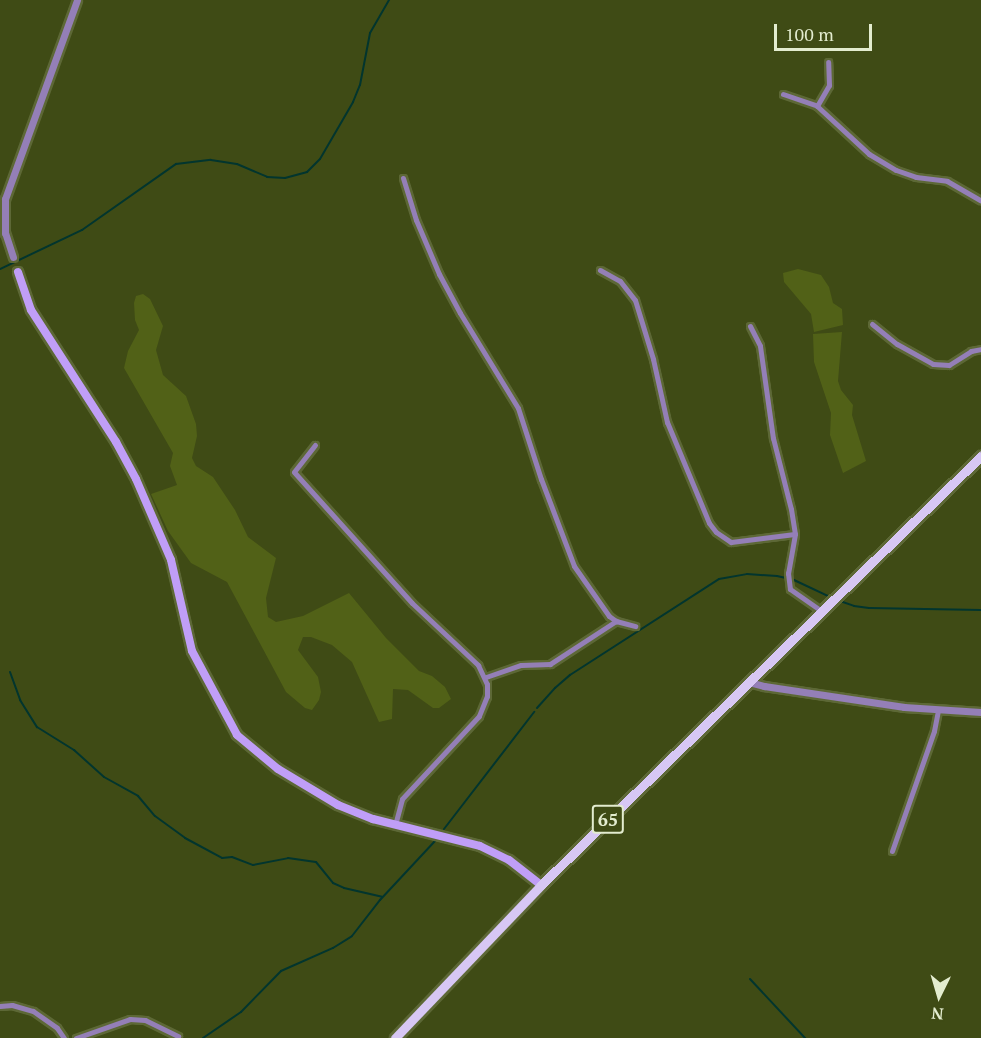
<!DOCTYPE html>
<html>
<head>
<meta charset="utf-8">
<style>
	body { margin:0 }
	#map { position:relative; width:981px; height:1038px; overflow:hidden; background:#3f4b15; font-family:"PT Serif",serif }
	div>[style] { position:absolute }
	.green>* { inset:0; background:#516117 }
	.stream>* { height:2px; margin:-1px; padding:0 1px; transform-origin:1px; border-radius:1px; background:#02352e }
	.roads { filter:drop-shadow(2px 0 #5d6836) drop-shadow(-2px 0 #5d6836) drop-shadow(0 2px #5d6836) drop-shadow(0 -2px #5d6836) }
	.minor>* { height:5px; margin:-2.5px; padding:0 2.5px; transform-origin:2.5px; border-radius:2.5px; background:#947fb7 }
	.tertiary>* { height:7px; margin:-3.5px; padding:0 3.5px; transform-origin:3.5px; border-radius:3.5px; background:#947fb7 }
	.secondary>* { height:8px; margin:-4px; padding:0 4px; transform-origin:4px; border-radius:4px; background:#c09ef7 }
	.primary>* { height:9px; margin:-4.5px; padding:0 4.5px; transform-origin:4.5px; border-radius:4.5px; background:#d7c7f4 }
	span { translate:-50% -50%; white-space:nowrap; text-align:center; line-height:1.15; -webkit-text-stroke:4.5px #3f4b15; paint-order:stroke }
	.shield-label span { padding:2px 4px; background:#3f4b15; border:2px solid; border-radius:4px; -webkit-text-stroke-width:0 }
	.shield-label { font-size:18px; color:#e3eccf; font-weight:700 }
	.north { position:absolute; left:909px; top:966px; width:60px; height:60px; -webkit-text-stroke:4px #3f4b15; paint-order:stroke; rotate:185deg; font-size:16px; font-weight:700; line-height:24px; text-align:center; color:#e3eccf }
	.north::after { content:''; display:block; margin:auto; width:21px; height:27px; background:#e3eccf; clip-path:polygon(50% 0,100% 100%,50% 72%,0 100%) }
	.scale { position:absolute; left:774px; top:24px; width:98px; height:27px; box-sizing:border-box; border:3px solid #e3eccf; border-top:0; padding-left:8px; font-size:18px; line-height:21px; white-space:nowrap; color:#e3eccf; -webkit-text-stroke:4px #3f4b15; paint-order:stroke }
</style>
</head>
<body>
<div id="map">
	<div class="green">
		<div style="clip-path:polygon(798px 269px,821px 275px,829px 287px,833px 303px,842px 309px,843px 325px,814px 332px,811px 314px,784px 282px,783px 273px)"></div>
		<div style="clip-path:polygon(143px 294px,150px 299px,163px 326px,156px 350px,163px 375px,186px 396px,196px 424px,197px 436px,192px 458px,196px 466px,213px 477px,235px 510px,248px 537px,276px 558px,266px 598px,268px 617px,276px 622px,303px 616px,349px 593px,386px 638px,419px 671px,432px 676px,445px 687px,451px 699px,439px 708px,433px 708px,408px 690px,393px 689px,392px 719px,379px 722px,352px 662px,332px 645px,311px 637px,303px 637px,298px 650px,318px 677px,321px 692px,319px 700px,312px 710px,305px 708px,286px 692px,227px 582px,191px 563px,168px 531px,151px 494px,177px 485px,170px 466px,173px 453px,124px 368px,128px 351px,139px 330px,135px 320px,134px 303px,136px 296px)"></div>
		<div style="clip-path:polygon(842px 332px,838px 381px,841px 390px,853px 405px,852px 415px,866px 461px,843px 473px,830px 435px,831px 413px,814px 362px,813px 334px)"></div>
	</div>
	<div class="stream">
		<div style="left:0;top:269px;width:91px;rotate:-25.4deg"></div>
		<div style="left:82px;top:230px;width:115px;rotate:-35.1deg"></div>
		<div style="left:176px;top:164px;width:35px;rotate:-7deg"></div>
		<div style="left:211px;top:160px;width:26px;rotate:9deg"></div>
		<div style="left:237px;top:164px;width:33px;rotate:23deg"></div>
		<div style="left:267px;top:177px;width:18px;rotate:3deg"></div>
		<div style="left:285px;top:178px;width:23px;rotate:-15deg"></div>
		<div style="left:307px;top:172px;width:18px;rotate:-45deg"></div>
		<div style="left:320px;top:159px;width:66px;rotate:-59.9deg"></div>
		<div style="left:353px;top:102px;width:18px;rotate:-68deg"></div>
		<div style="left:360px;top:85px;width:53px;rotate:-79.1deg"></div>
		<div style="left:370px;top:33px;width:38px;rotate:-60deg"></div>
		<div style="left:837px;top:600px;width:18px;rotate:19deg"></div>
		<div style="left:854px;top:606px;width:15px;rotate:8deg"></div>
		<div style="left:869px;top:608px;width:112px;rotate:1deg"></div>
		<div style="left:10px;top:672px;width:30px;rotate:70deg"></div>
		<div style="left:20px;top:700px;width:32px;rotate:58deg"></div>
		<div style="left:37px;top:727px;width:44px;rotate:31.9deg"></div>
		<div style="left:74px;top:750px;width:40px;rotate:42deg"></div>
		<div style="left:104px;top:777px;width:39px;rotate:29deg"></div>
		<div style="left:138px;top:796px;width:26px;rotate:50deg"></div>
		<div style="left:155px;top:816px;width:37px;rotate:36deg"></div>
		<div style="left:185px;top:838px;width:42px;rotate:28.4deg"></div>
		<div style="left:222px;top:858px;width:10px;rotate:-6deg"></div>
		<div style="left:232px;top:857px;width:22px;rotate:21deg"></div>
		<div style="left:253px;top:865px;width:36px;rotate:-11deg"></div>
		<div style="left:288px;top:858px;width:28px;rotate:8deg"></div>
		<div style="left:316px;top:862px;width:27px;rotate:51deg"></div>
		<div style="left:333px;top:883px;width:12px;rotate:24deg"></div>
		<div style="left:344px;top:888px;width:39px;rotate:13deg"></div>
		<div style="left:537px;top:708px;width:27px;rotate:-48deg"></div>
		<div style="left:555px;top:688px;width:20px;rotate:-41deg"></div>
		<div style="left:570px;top:675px;width:177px;rotate:-32.8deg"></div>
		<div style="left:719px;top:579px;width:28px;rotate:-10deg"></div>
		<div style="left:747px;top:574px;width:30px;rotate:4deg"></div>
		<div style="left:777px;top:576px;width:17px;rotate:13deg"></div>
		<div style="left:794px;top:580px;width:42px;rotate:25.3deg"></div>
		<div style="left:444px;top:829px;width:148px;rotate:-52.4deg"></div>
		<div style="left:750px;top:979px;width:81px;rotate:47deg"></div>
		<div style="left:203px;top:1038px;width:46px;rotate:-34.4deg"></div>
		<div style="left:241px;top:1012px;width:57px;rotate:-45.7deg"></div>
		<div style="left:281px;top:971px;width:57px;rotate:-23.9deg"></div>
		<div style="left:333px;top:948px;width:22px;rotate:-32deg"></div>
		<div style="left:352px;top:936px;width:46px;rotate:-52.1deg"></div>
		<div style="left:380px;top:900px;width:81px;rotate:-47deg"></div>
	</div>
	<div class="roads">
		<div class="minor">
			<div style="left:783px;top:94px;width:36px;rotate:19deg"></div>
			<div style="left:817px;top:106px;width:71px;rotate:42.7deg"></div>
			<div style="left:869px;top:154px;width:31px;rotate:31deg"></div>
			<div style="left:896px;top:170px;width:21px;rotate:19deg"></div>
			<div style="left:916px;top:177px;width:31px;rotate:7deg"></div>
			<div style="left:947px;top:181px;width:39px;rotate:30deg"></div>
			<div style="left:817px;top:106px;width:24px;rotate:-60deg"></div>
			<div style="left:829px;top:85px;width:23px;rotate:-92deg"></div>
			<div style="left:403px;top:178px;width:44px;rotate:72.8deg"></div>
			<div style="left:416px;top:220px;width:59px;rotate:66.9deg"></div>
			<div style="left:439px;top:274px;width:44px;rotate:61.7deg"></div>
			<div style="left:460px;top:313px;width:111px;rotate:58.6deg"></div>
			<div style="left:518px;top:408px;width:75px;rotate:72.1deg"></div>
			<div style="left:541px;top:479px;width:93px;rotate:69.2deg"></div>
			<div style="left:574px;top:566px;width:61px;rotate:55deg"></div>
			<div style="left:609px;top:616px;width:9px;rotate:36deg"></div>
			<div style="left:616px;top:621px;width:20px;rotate:15deg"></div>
			<div style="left:600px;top:270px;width:23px;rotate:29deg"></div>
			<div style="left:620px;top:281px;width:24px;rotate:52deg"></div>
			<div style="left:635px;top:300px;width:62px;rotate:73deg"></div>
			<div style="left:653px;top:359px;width:65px;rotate:77.5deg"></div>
			<div style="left:667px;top:422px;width:109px;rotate:67.4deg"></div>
			<div style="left:709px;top:523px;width:11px;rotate:52deg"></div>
			<div style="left:716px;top:532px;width:18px;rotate:34deg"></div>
			<div style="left:731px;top:542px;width:64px;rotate:-7.1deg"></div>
			<div style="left:872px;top:324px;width:32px;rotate:39deg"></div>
			<div style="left:897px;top:344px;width:41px;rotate:29.1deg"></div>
			<div style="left:933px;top:364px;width:16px;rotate:4deg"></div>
			<div style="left:949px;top:365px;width:26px;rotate:-32deg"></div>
			<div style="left:971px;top:351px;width:10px;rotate:-11deg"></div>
			<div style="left:750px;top:326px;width:22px;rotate:63deg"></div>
			<div style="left:760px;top:346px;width:93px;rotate:82deg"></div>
			<div style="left:773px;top:438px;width:73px;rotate:75.8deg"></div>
			<div style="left:791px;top:509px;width:25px;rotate:81deg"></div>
			<div style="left:795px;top:534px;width:40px;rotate:100deg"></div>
			<div style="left:788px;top:573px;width:16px;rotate:83deg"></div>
			<div style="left:790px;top:589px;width:38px;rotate:35deg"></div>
			<div style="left:315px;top:445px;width:34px;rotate:128deg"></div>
			<div style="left:294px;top:472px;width:176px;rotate:48deg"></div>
			<div style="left:412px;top:603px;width:91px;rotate:43.2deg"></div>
			<div style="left:478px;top:665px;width:21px;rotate:65deg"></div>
			<div style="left:487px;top:684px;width:12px;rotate:90deg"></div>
			<div style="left:487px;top:696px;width:22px;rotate:112deg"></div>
			<div style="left:479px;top:716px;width:113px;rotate:132.9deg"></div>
			<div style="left:402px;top:799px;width:27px;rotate:105deg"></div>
			<div style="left:486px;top:677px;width:37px;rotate:-19deg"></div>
			<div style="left:521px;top:665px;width:29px;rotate:-2deg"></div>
			<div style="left:550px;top:664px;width:79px;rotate:-33.1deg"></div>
			<div style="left:892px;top:851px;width:127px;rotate:-70.7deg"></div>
			<div style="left:934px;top:731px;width:20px;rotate:-79deg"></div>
			<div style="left:0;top:1006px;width:12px;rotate:-5deg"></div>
			<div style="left:12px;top:1005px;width:22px;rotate:16deg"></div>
			<div style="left:33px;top:1011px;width:29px;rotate:35deg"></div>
			<div style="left:57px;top:1028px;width:12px;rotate:55deg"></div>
			<div style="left:76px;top:1038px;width:57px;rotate:-19.4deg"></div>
			<div style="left:130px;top:1019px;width:15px;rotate:4deg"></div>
			<div style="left:145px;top:1020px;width:37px;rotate:26deg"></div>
		</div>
		<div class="tertiary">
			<div style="left:13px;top:257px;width:25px;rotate:-108deg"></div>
			<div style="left:5px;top:233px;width:34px;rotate:-90deg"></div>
			<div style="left:5px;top:199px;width:212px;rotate:-70.1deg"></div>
			<div style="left:749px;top:682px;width:16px;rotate:15deg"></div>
			<div style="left:764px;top:686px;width:142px;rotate:8.5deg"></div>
			<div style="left:904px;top:707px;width:77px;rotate:3.7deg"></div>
		</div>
		<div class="secondary">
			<div style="left:18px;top:272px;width:40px;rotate:71.1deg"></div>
			<div style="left:31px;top:310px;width:157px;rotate:57.2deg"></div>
			<div style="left:116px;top:442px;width:42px;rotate:61.6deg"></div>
			<div style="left:136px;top:479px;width:88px;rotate:66.6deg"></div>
			<div style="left:171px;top:560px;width:93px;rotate:77deg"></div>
			<div style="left:192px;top:651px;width:95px;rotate:61.8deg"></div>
			<div style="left:237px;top:735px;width:53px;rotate:39.7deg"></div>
			<div style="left:278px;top:769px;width:70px;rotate:31deg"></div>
			<div style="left:338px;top:805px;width:38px;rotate:22deg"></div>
			<div style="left:373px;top:819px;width:110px;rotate:14.2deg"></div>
			<div style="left:480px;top:846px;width:32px;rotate:26deg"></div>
			<div style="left:509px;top:860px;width:41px;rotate:38deg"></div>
		</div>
		<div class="primary">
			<div style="left:395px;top:1038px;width:211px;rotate:-46.3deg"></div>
			<div style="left:541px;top:885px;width:615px;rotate:-44.27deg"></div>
		</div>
	</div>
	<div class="shield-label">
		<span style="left:608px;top:819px">65</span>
	</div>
	<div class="north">N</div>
	<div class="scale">100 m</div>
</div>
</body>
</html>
